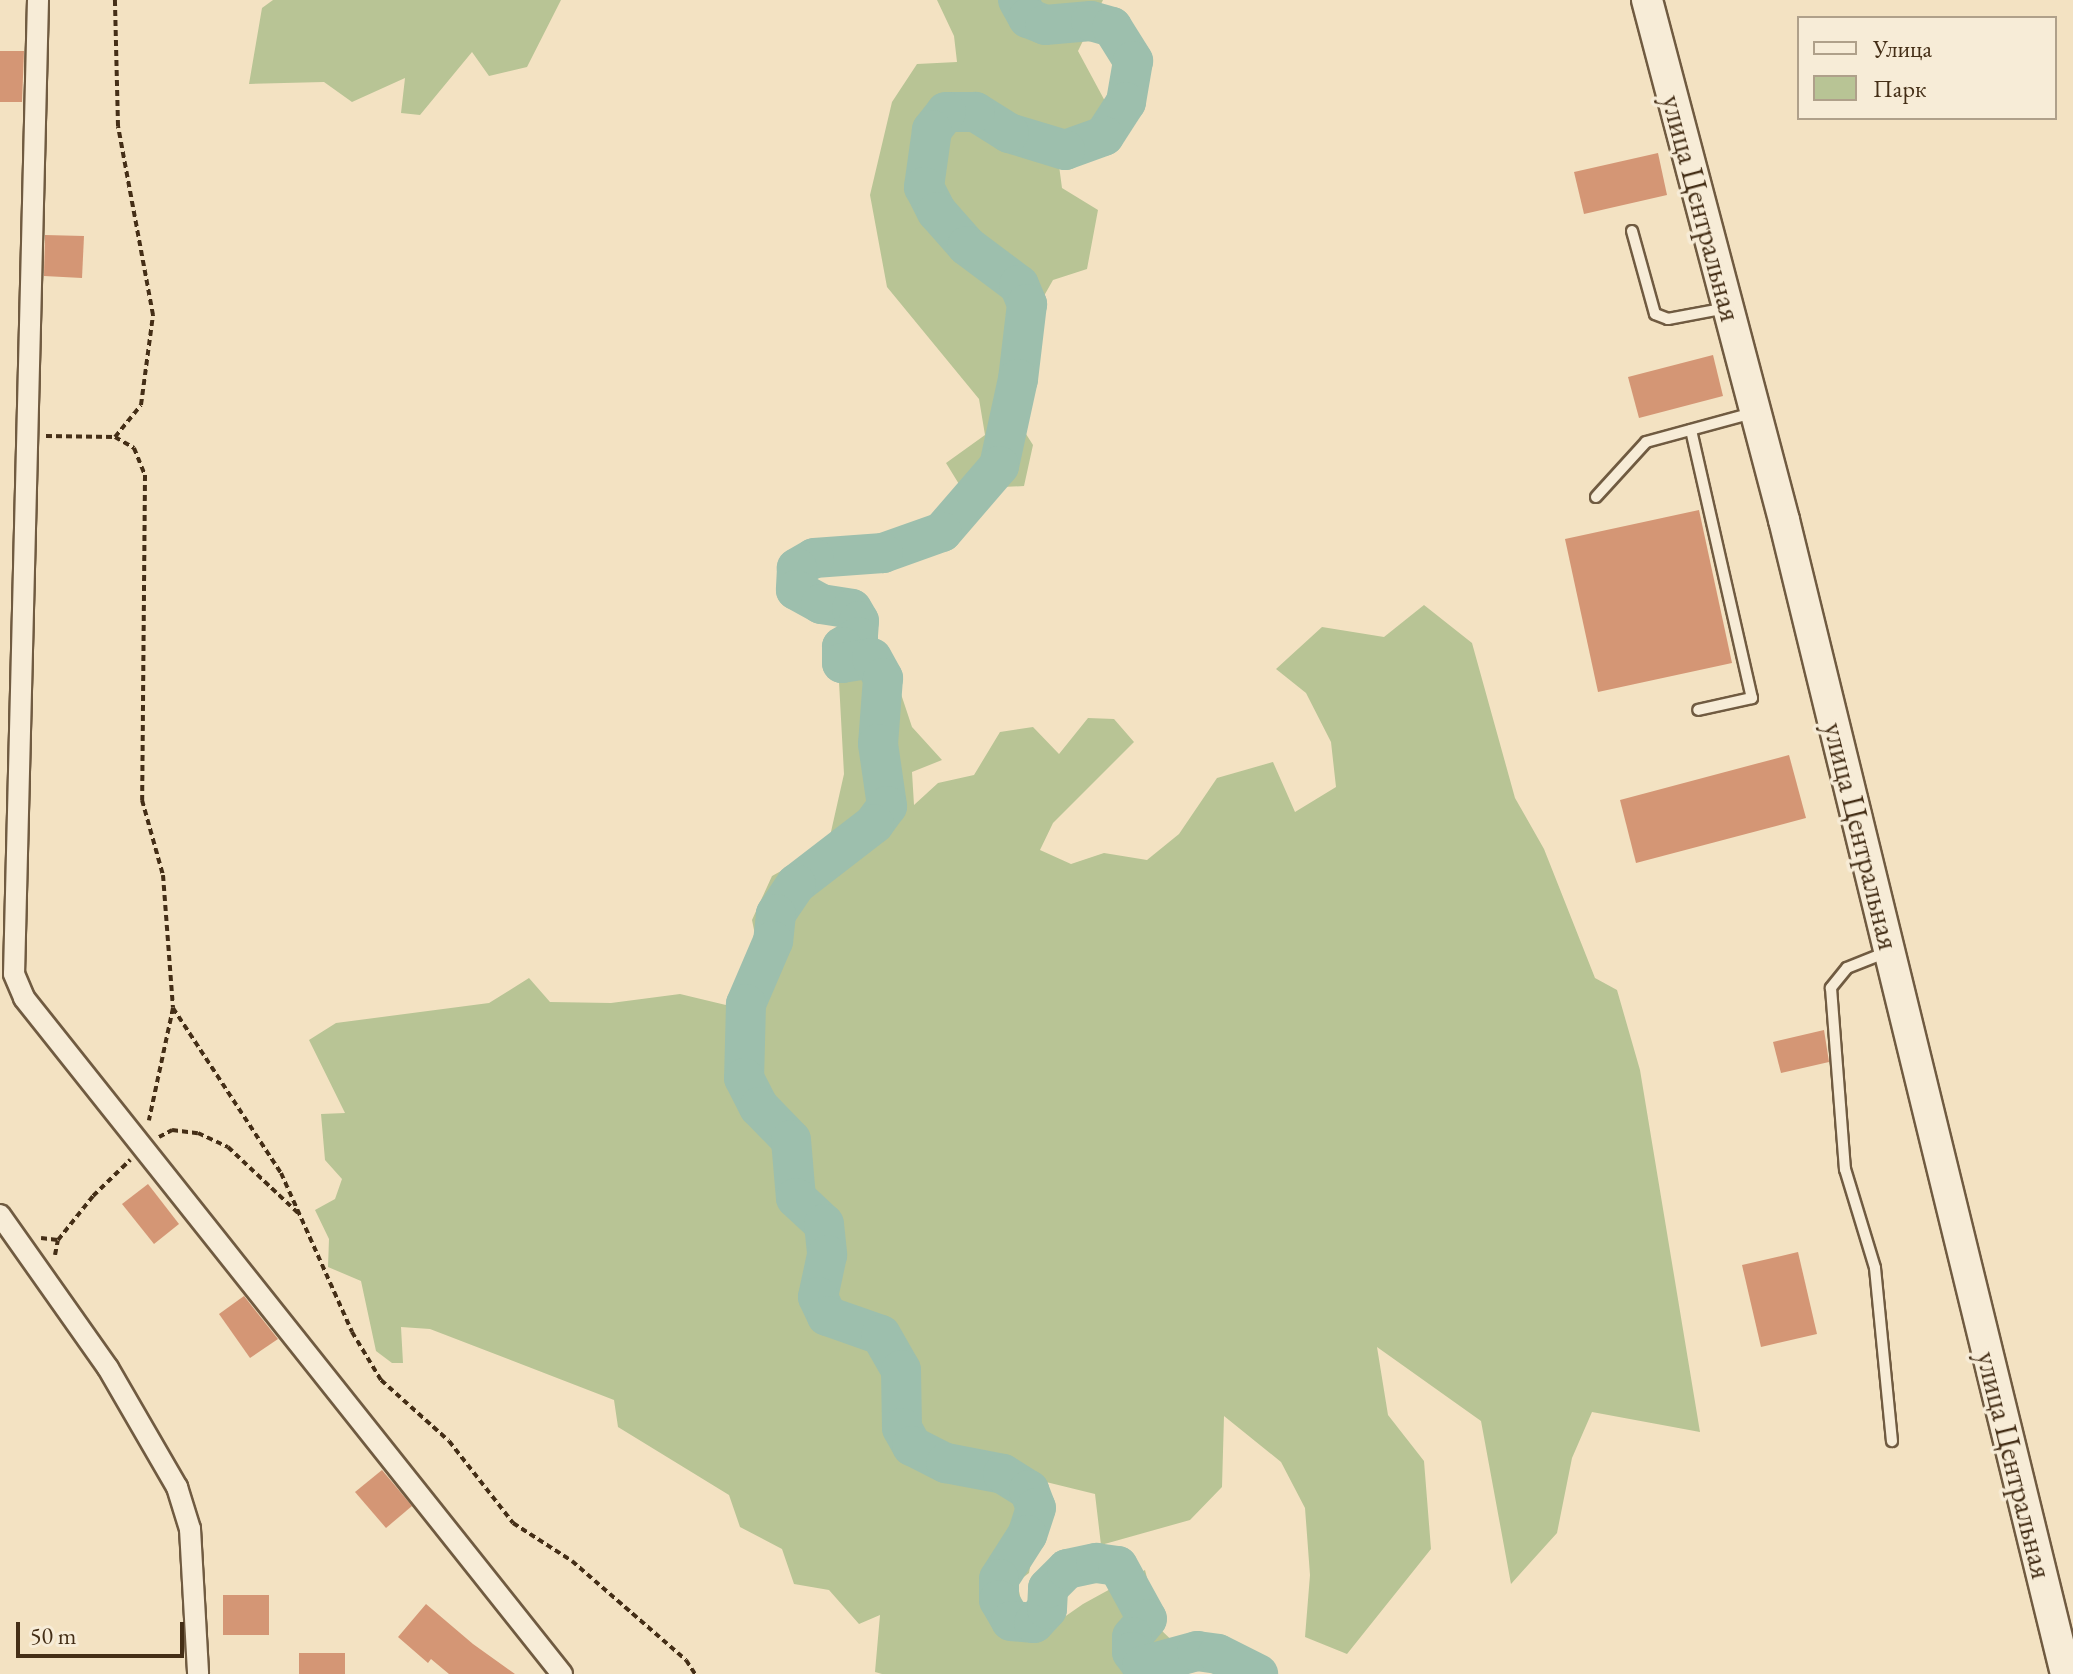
<!DOCTYPE html>
<html>
<head>
<meta charset="utf-8">
<style>
	body { margin:0 }
	#map { position:relative; width:2073px; height:1674px; overflow:hidden; background:#f3e2c2; font-family:"EB Garamond",serif }
	div>[style] { position:absolute }
	.green>* { inset:0; background:#b8c495 }
	.river>* { height:40px; margin:-20px; padding:0 20px; transform-origin:20px; border-radius:20px; background:#9dbfad }
	.building>* { inset:0; background:#d49675 }
	.path>* { height:4px; margin-top:-2px; transform-origin:0; background:repeating-linear-gradient(90deg,#442e16 0 6px,transparent 0 10px) }
	.roads { filter:drop-shadow(2px 0 #705b41) drop-shadow(-2px 0 #705b41) drop-shadow(0 2px #705b41) drop-shadow(0 -2px #705b41) }
	.lane>* { height:10px; margin:-5px; padding:0 5px; transform-origin:5px; border-radius:5px; background:#f7ecd7 }
	.street>* { height:20px; margin:-10px; padding:0 10px; transform-origin:10px; border-radius:10px; background:#f7ecd7 }
	.secondary>* { height:30px; margin:-15px; padding:0 15px; transform-origin:15px; border-radius:15px; background:#f7ecd7 }
	span { translate:-50% -50%; white-space:nowrap; text-align:center; line-height:1.15; -webkit-text-stroke:7px #f7ecd7; paint-order:stroke }
	.street-label { font-size:30px; color:#442e16 }
	.legend { position:absolute; left:1797px; top:16px; width:260px; height:104px; box-sizing:border-box; background:#f7ecd7; border:2px solid #afa08a; margin:0; padding:10px 14px; list-style:none; font-size:24px; color:#442e16 }
	.legend li { display:flex; align-items:center; gap:16px; height:40px }
	.legend b { width:40px; border:2px solid #afa08a }
	.scale { position:absolute; left:16px; top:1622px; width:168px; height:36px; box-sizing:border-box; border:4px solid #442e16; border-top:0; padding-left:10px; font-size:24px; line-height:28px; white-space:nowrap; color:#442e16; -webkit-text-stroke:6px #f7ecd7; paint-order:stroke }
</style>
</head>
<body>
<div id="map">
	<div class="green">
		<div style="clip-path:polygon(273px 0,561px 0,527px 67px,489px 76px,472px 52px,420px 115px,401px 113px,405px 78px,352px 102px,324px 82px,249px 84px,262px 8px)"></div>
		<div style="clip-path:polygon(937px 0,1103px 0,1078px 51px,1113px 116px,1056px 143px,1062px 188px,1098px 210px,1087px 269px,1053px 280px,1028px 324px,1030px 384px,1017px 420px,1033px 445px,1024px 486px,962px 489px,946px 463px,985px 435px,979px 399px,887px 287px,870px 195px,892px 102px,917px 64px,957px 62px,954px 36px)"></div>
		<div style="clip-path:polygon(1424px 605px,1472px 643px,1515px 798px,1544px 849px,1595px 978px,1617px 990px,1640px 1070px,1700px 1432px,1592px 1412px,1572px 1458px,1557px 1533px,1511px 1584px,1481px 1421px,1377px 1347px,1388px 1415px,1424px 1461px,1431px 1549px,1347px 1654px,1305px 1637px,1310px 1575px,1305px 1508px,1281px 1462px,1224px 1416px,1222px 1487px,1190px 1520px,1101px 1545px,1095px 1494px,1042px 1481px,1014px 1485px,1037px 1527px,1029px 1573px,1017px 1582px,1030px 1641px,1083px 1604px,1145px 1570px,1160px 1629px,1183px 1651px,1186px 1674px,882px 1674px,875px 1672px,880px 1615px,859px 1624px,829px 1590px,794px 1584px,782px 1549px,740px 1527px,729px 1495px,618px 1427px,614px 1400px,430px 1329px,401px 1327px,403px 1363px,392px 1363px,376px 1351px,361px 1281px,328px 1267px,329px 1239px,315px 1210px,335px 1199px,342px 1179px,325px 1160px,321px 1114px,345px 1113px,309px 1040px,336px 1023px,489px 1003px,529px 978px,550px 1002px,611px 1003px,680px 994px,730px 1006px,761px 964px,752px 920px,772px 876px,828px 845px,844px 774px,839px 682px,892px 667px,912px 727px,942px 760px,912px 772px,914px 805px,938px 783px,974px 775px,1000px 732px,1033px 727px,1059px 754px,1088px 718px,1114px 719px,1134px 742px,1053px 823px,1040px 850px,1071px 864px,1104px 853px,1147px 860px,1179px 834px,1217px 778px,1273px 762px,1295px 812px,1336px 787px,1331px 742px,1306px 693px,1276px 669px,1322px 627px,1384px 637px)"></div>
	</div>
	<div class="river">
		<div style="left:1018px;top:0;width:21px;rotate:61deg"></div>
		<div style="left:1028px;top:18px;width:18px;rotate:22deg"></div>
		<div style="left:1045px;top:25px;width:46px;rotate:-5deg"></div>
		<div style="left:1091px;top:21px;width:22px;rotate:16deg"></div>
		<div style="left:1112px;top:27px;width:40px;rotate:58deg"></div>
		<div style="left:1133px;top:61px;width:42px;rotate:99.7deg"></div>
		<div style="left:1126px;top:102px;width:40px;rotate:122.9deg"></div>
		<div style="left:1104px;top:136px;width:41px;rotate:160.3deg"></div>
		<div style="left:1065px;top:150px;width:59px;rotate:-163.1deg"></div>
		<div style="left:1009px;top:133px;width:40px;rotate:-148deg"></div>
		<div style="left:975px;top:112px;width:29px;rotate:180deg"></div>
		<div style="left:946px;top:112px;width:23px;rotate:128deg"></div>
		<div style="left:932px;top:130px;width:58px;rotate:98deg"></div>
		<div style="left:924px;top:187px;width:28px;rotate:63deg"></div>
		<div style="left:937px;top:212px;width:45px;rotate:48.6deg"></div>
		<div style="left:967px;top:246px;width:65px;rotate:36.9deg"></div>
		<div style="left:1019px;top:285px;width:21px;rotate:67deg"></div>
		<div style="left:1027px;top:304px;width:76px;rotate:96.8deg"></div>
		<div style="left:1018px;top:379px;width:89px;rotate:102.3deg"></div>
		<div style="left:999px;top:466px;width:87px;rotate:130.8deg"></div>
		<div style="left:942px;top:532px;width:63px;rotate:160.4deg"></div>
		<div style="left:883px;top:553px;width:69px;rotate:175.9deg"></div>
		<div style="left:814px;top:558px;width:20px;rotate:150deg"></div>
		<div style="left:797px;top:568px;width:22px;rotate:93deg"></div>
		<div style="left:796px;top:590px;width:29px;rotate:29deg"></div>
		<div style="left:821px;top:604px;width:31px;rotate:9deg"></div>
		<div style="left:852px;top:609px;width:14px;rotate:60deg"></div>
		<div style="left:859px;top:621px;width:16px;rotate:94deg"></div>
		<div style="left:858px;top:637px;width:19px;rotate:148deg"></div>
		<div style="left:842px;top:647px;width:16px;rotate:90deg"></div>
		<div style="left:842px;top:663px;width:30px;rotate:-9deg"></div>
		<div style="left:872px;top:658px;width:23px;rotate:61deg"></div>
		<div style="left:883px;top:678px;width:66px;rotate:94.3deg"></div>
		<div style="left:878px;top:744px;width:63px;rotate:81.7deg"></div>
		<div style="left:887px;top:806px;width:22px;rotate:126deg"></div>
		<div style="left:874px;top:824px;width:98px;rotate:142.4deg"></div>
		<div style="left:796px;top:884px;width:36px;rotate:124deg"></div>
		<div style="left:776px;top:914px;width:27px;rotate:96deg"></div>
		<div style="left:773px;top:941px;width:69px;rotate:113.2deg"></div>
		<div style="left:746px;top:1004px;width:74px;rotate:91.5deg"></div>
		<div style="left:744px;top:1078px;width:33px;rotate:63deg"></div>
		<div style="left:759px;top:1107px;width:46px;rotate:45.9deg"></div>
		<div style="left:791px;top:1140px;width:58px;rotate:85.1deg"></div>
		<div style="left:796px;top:1198px;width:38px;rotate:43deg"></div>
		<div style="left:824px;top:1224px;width:31px;rotate:84deg"></div>
		<div style="left:827px;top:1255px;width:43px;rotate:102.1deg"></div>
		<div style="left:818px;top:1297px;width:21px;rotate:65deg"></div>
		<div style="left:827px;top:1316px;width:57px;rotate:19.4deg"></div>
		<div style="left:881px;top:1335px;width:40px;rotate:60.3deg"></div>
		<div style="left:901px;top:1370px;width:58px;rotate:89deg"></div>
		<div style="left:902px;top:1428px;width:21px;rotate:61deg"></div>
		<div style="left:912px;top:1446px;width:38px;rotate:27deg"></div>
		<div style="left:946px;top:1463px;width:58px;rotate:10.9deg"></div>
		<div style="left:1003px;top:1474px;width:31px;rotate:32deg"></div>
		<div style="left:1029px;top:1490px;width:19px;rotate:69deg"></div>
		<div style="left:1036px;top:1508px;width:28px;rotate:108deg"></div>
		<div style="left:1027px;top:1535px;width:52px;rotate:122.5deg"></div>
		<div style="left:999px;top:1579px;width:21px;rotate:90deg"></div>
		<div style="left:999px;top:1600px;width:24px;rotate:60deg"></div>
		<div style="left:1011px;top:1621px;width:23px;rotate:5deg"></div>
		<div style="left:1034px;top:1623px;width:19px;rotate:-47deg"></div>
		<div style="left:1047px;top:1609px;width:21px;rotate:-87deg"></div>
		<div style="left:1048px;top:1588px;width:27px;rotate:-45deg"></div>
		<div style="left:1067px;top:1569px;width:30px;rotate:-12deg"></div>
		<div style="left:1096px;top:1563px;width:22px;rotate:8deg"></div>
		<div style="left:1118px;top:1566px;width:60px;rotate:61.3deg"></div>
		<div style="left:1147px;top:1619px;width:23px;rotate:130deg"></div>
		<div style="left:1132px;top:1637px;width:15px;rotate:90deg"></div>
		<div style="left:1132px;top:1652px;width:17px;rotate:54deg"></div>
		<div style="left:1142px;top:1666px;width:57px;rotate:-15.3deg"></div>
		<div style="left:1197px;top:1651px;width:21px;rotate:8deg"></div>
		<div style="left:1218px;top:1654px;width:45px;rotate:26.6deg"></div>
	</div>
	<div class="building">
		<div style="clip-path:polygon(0 51px,24px 51px,22px 102px,0 102px)"></div>
		<div style="clip-path:polygon(1658px 153px,1667px 195px,1584px 214px,1574px 172px)"></div>
		<div style="clip-path:polygon(45px 235px,84px 236px,82px 278px,44px 276px)"></div>
		<div style="clip-path:polygon(1713px 355px,1723px 396px,1639px 418px,1628px 377px)"></div>
		<div style="clip-path:polygon(1699px 510px,1732px 663px,1598px 692px,1565px 539px)"></div>
		<div style="clip-path:polygon(1789px 755px,1806px 818px,1636px 863px,1620px 800px)"></div>
		<div style="clip-path:polygon(1824px 1030px,1829px 1062px,1781px 1073px,1773px 1042px)"></div>
		<div style="clip-path:polygon(148px 1184px,179px 1224px,154px 1244px,122px 1204px)"></div>
		<div style="clip-path:polygon(1798px 1252px,1817px 1334px,1761px 1347px,1742px 1265px)"></div>
		<div style="clip-path:polygon(244px 1296px,278px 1339px,250px 1358px,219px 1314px)"></div>
		<div style="clip-path:polygon(382px 1470px,412px 1506px,386px 1528px,355px 1492px)"></div>
		<div style="clip-path:polygon(223px 1595px,269px 1595px,269px 1635px,223px 1635px)"></div>
		<div style="clip-path:polygon(426px 1604px,473px 1644px,515px 1674px,449px 1674px,431px 1659px,428px 1663px,398px 1637px)"></div>
		<div style="clip-path:polygon(299px 1653px,345px 1653px,345px 1674px,299px 1674px)"></div>
	</div>
	<div class="path">
		<div style="left:46px;top:436px;width:69px;rotate:0.8deg"></div>
		<div style="left:115px;top:437px;width:22px;rotate:30deg"></div>
		<div style="left:134px;top:448px;width:29px;rotate:68deg"></div>
		<div style="left:145px;top:475px;width:325px;rotate:90.5deg"></div>
		<div style="left:142px;top:800px;width:78px;rotate:74.4deg"></div>
		<div style="left:163px;top:875px;width:133px;rotate:85.7deg"></div>
		<div style="left:173px;top:1008px;width:115px;rotate:102.1deg"></div>
		<div style="left:115px;top:437px;width:41px;rotate:-50.9deg"></div>
		<div style="left:141px;top:405px;width:91px;rotate:-82.4deg"></div>
		<div style="left:153px;top:315px;width:192px;rotate:-100.5deg"></div>
		<div style="left:118px;top:126px;width:126px;rotate:-91.4deg"></div>
		<div style="left:173px;top:1008px;width:197px;rotate:56.8deg"></div>
		<div style="left:281px;top:1173px;width:174px;rotate:65.9deg"></div>
		<div style="left:352px;top:1332px;width:56px;rotate:58.9deg"></div>
		<div style="left:381px;top:1380px;width:91px;rotate:41.9deg"></div>
		<div style="left:449px;top:1441px;width:104px;rotate:52deg"></div>
		<div style="left:513px;top:1523px;width:70px;rotate:32.8deg"></div>
		<div style="left:572px;top:1561px;width:151px;rotate:41deg"></div>
		<div style="left:686px;top:1660px;width:17px;rotate:57deg"></div>
		<div style="left:159px;top:1137px;width:15px;rotate:-28deg"></div>
		<div style="left:172px;top:1130px;width:26px;rotate:7deg"></div>
		<div style="left:198px;top:1133px;width:33px;rotate:25deg"></div>
		<div style="left:228px;top:1147px;width:96px;rotate:43.3deg"></div>
		<div style="left:41px;top:1238px;width:17px;rotate:7deg"></div>
		<div style="left:55px;top:1255px;width:15px;rotate:-79deg"></div>
		<div style="left:58px;top:1240px;width:56px;rotate:-51.5deg"></div>
		<div style="left:93px;top:1196px;width:52px;rotate:-44.2deg"></div>
	</div>
	<div class="roads">
		<div class="lane">
			<div style="left:1632px;top:231px;width:86px;rotate:74.5deg"></div>
			<div style="left:1655px;top:314px;width:14px;rotate:21deg"></div>
			<div style="left:1668px;top:319px;width:59px;rotate:-10.7deg"></div>
			<div style="left:1691px;top:430px;width:275px;rotate:77.2deg"></div>
			<div style="left:1752px;top:698px;width:55px;rotate:167.5deg"></div>
			<div style="left:1596px;top:497px;width:74px;rotate:-47.7deg"></div>
			<div style="left:1646px;top:442px;width:111px;rotate:-15.2deg"></div>
			<div style="left:1887px;top:952px;width:43px;rotate:158.2deg"></div>
			<div style="left:1847px;top:968px;width:26px;rotate:129deg"></div>
			<div style="left:1831px;top:988px;width:182px;rotate:85.6deg"></div>
			<div style="left:1845px;top:1169px;width:103px;rotate:73.1deg"></div>
			<div style="left:1875px;top:1268px;width:174px;rotate:84.4deg"></div>
		</div>
		<div class="street">
			<div style="left:38px;top:0;width:974px;rotate:91.41deg"></div>
			<div style="left:14px;top:974px;width:26px;rotate:67deg"></div>
			<div style="left:24px;top:998px;width:864px;rotate:51.49deg"></div>
			<div style="left:0;top:1215px;width:187px;rotate:54.8deg"></div>
			<div style="left:108px;top:1368px;width:138px;rotate:59.9deg"></div>
			<div style="left:177px;top:1487px;width:44px;rotate:72.8deg"></div>
			<div style="left:190px;top:1529px;width:145px;rotate:86.8deg"></div>
		</div>
		<div class="secondary">
			<div style="left:1647px;top:0;width:538px;rotate:75.24deg"></div>
			<div style="left:1784px;top:520px;width:1188px;rotate:76.27deg"></div>
		</div>
	</div>
	<div class="street-label">
		<span style="left:1701px;top:208px;rotate:75deg">улица Центральная</span>
		<span style="left:1861px;top:836px;rotate:76deg">улица Центральная</span>
		<span style="left:2014px;top:1465px;rotate:76deg">улица Центральная</span>
	</div>
	<ul class="legend">
	<li><b style="height:10px;background:#f7ecd7"></b>Улица</li>
	<li><b style="height:22px;background:#b8c495"></b>Парк</li>
	</ul>
	<div class="scale">50 m</div>
</div>
</body>
</html>
